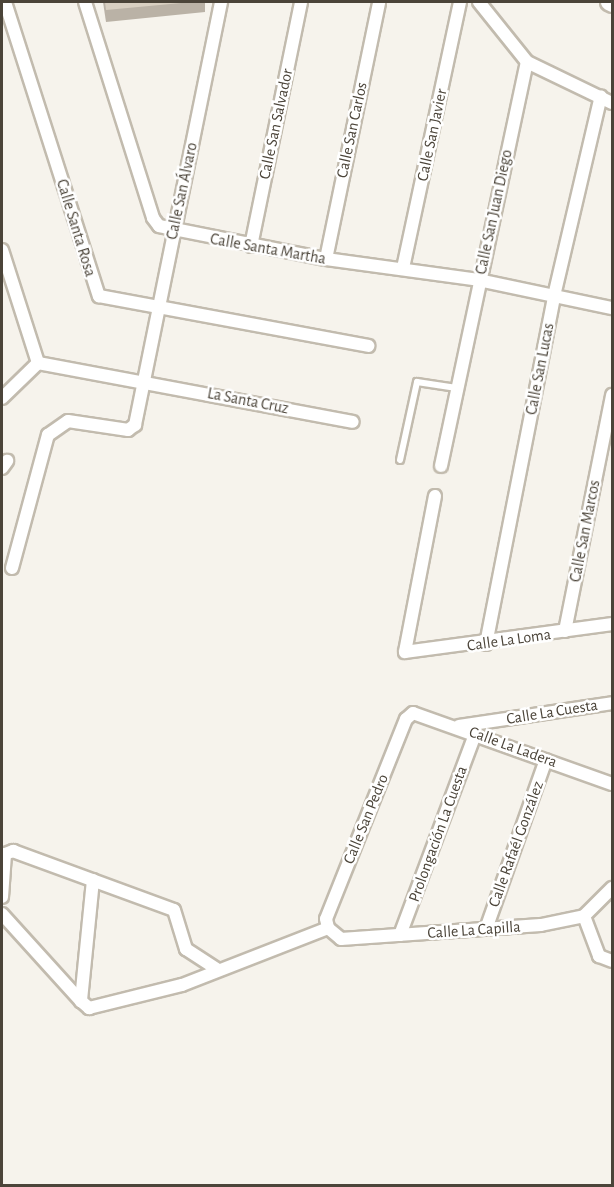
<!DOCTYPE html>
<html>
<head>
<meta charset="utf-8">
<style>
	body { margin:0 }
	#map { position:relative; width:614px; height:1187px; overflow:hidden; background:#f6f3ec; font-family:"Alegreya Sans",sans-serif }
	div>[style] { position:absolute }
	.roads { filter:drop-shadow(2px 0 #c2bbae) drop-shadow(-2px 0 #c2bbae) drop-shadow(0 2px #c2bbae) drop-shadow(0 -2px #c2bbae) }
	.service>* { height:6px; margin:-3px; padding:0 3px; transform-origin:3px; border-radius:3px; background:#fff }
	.minor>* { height:12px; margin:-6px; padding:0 6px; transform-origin:6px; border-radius:6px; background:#fff }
	.tertiary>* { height:15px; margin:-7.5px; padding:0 7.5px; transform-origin:7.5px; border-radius:7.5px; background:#fff }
	.wall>* { inset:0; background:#bab2a6 }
	.building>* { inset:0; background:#d8cfc1 }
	span { translate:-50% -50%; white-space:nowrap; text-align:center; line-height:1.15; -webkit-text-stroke:5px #fff; paint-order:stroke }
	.street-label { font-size:16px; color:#4b4439 }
	.frame { position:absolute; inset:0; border:3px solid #4b4439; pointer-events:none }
</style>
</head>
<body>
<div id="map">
	<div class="roads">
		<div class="service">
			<div style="left:400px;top:460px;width:80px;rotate:-77.7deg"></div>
			<div style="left:417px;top:382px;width:40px;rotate:8.5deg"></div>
		</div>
		<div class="minor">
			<div style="left:5px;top:2px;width:309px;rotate:72.3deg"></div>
			<div style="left:99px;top:296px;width:274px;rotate:10.5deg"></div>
			<div style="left:85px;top:2px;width:226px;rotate:72.5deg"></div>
			<div style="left:153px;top:218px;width:10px;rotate:53deg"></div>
			<div style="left:159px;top:226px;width:170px;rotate:11.2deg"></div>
			<div style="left:326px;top:259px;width:154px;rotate:7.8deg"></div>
			<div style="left:479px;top:280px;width:136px;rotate:11.9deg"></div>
			<div style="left:479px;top:2px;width:77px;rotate:51.3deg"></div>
			<div style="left:527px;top:62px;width:94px;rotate:25.8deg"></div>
			<div style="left:251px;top:246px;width:249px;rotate:-78.4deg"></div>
			<div style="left:2px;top:250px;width:119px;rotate:72.3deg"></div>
			<div style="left:326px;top:259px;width:262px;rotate:-78.3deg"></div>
			<div style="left:403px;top:268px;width:272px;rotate:-77.9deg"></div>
			<div style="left:38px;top:363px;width:320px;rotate:10.6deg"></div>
			<div style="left:2px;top:398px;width:50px;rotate:-44.2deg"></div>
			<div style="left:441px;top:466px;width:413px;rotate:-78deg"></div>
			<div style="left:2px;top:468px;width:9px;rotate:-54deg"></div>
			<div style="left:435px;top:496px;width:159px;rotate:100.9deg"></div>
			<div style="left:405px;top:652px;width:209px;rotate:-7.7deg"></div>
			<div style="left:12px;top:568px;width:138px;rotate:-74.9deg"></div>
			<div style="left:48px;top:435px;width:24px;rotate:-35deg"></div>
			<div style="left:68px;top:421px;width:61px;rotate:8.5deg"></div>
			<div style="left:128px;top:430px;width:9px;rotate:-36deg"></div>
			<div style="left:135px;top:425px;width:432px;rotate:-78.5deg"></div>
			<div style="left:565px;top:631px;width:241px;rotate:-78.7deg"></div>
			<div style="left:486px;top:644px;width:355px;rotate:-78.9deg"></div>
			<div style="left:554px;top:296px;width:205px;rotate:-76.8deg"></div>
			<div style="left:459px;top:726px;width:155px;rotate:-8.5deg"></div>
			<div style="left:612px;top:784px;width:211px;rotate:-160.4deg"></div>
			<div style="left:413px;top:713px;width:9px;rotate:139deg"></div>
			<div style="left:406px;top:719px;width:215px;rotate:111.8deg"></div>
			<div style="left:326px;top:919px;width:9px;rotate:77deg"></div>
			<div style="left:328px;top:928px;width:17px;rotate:40deg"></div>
			<div style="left:341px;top:939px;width:200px;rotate:-4deg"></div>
			<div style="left:541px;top:925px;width:44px;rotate:-11.8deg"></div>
			<div style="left:584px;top:916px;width:40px;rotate:-45deg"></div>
			<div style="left:93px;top:880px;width:122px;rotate:95.7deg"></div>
			<div style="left:81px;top:1001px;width:11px;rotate:41deg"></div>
			<div style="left:89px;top:1008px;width:96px;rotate:-13.9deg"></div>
			<div style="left:182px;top:985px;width:157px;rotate:-21.3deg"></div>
			<div style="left:2px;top:897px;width:43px;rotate:-86deg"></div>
			<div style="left:5px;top:854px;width:9px;rotate:-21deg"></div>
			<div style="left:13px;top:851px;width:171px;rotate:20.1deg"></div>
			<div style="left:174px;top:910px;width:41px;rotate:72.9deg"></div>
			<div style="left:186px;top:949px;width:38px;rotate:33deg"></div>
			<div style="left:2px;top:914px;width:118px;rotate:47.8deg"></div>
			<div style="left:584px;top:916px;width:43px;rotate:69.4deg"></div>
			<div style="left:599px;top:956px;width:14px;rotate:21deg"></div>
			<div style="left:486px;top:929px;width:179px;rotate:-70.5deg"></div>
			<div style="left:400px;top:935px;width:215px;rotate:-69.5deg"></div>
		</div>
		<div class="tertiary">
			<div style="left:608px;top:2px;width:4px;rotate:27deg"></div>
		</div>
	</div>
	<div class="wall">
		<div style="clip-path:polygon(103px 2px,205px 2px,205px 12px,106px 22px)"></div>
	</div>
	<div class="building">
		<div style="clip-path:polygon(105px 2px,192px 2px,106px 10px)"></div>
	</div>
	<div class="street-label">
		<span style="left:276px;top:124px;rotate:-78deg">Calle San Salvador</span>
		<span style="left:352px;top:130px;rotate:-78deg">Calle San Carlos</span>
		<span style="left:432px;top:135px;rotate:-78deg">Calle San Javier</span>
		<span style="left:182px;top:191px;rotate:-78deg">Calle San Álvaro</span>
		<span style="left:494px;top:212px;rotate:-78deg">Calle San Juan Diego</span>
		<span style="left:76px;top:228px;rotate:73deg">Calle Santa Rosa</span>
		<span style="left:268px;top:249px;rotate:10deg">Calle Santa Martha</span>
		<span style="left:540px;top:369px;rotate:-79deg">Calle San Lucas</span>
		<span style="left:248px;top:401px;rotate:11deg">La Santa Cruz</span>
		<span style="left:585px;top:531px;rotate:-79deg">Calle San Marcos</span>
		<span style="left:509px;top:640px;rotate:-8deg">Calle La Loma</span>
		<span style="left:552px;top:712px;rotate:-9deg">Calle La Cuesta</span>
		<span style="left:513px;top:747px;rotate:20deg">Calle La Ladera</span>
		<span style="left:366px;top:819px;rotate:-68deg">Calle San Pedro</span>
		<span style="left:438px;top:834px;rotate:-70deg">Prolongación La Cuesta</span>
		<span style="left:516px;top:844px;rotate:-70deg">Calle Rafaél González</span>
		<span style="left:474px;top:930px;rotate:-4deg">Calle La Capilla</span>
	</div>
	<div class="frame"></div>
</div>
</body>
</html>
